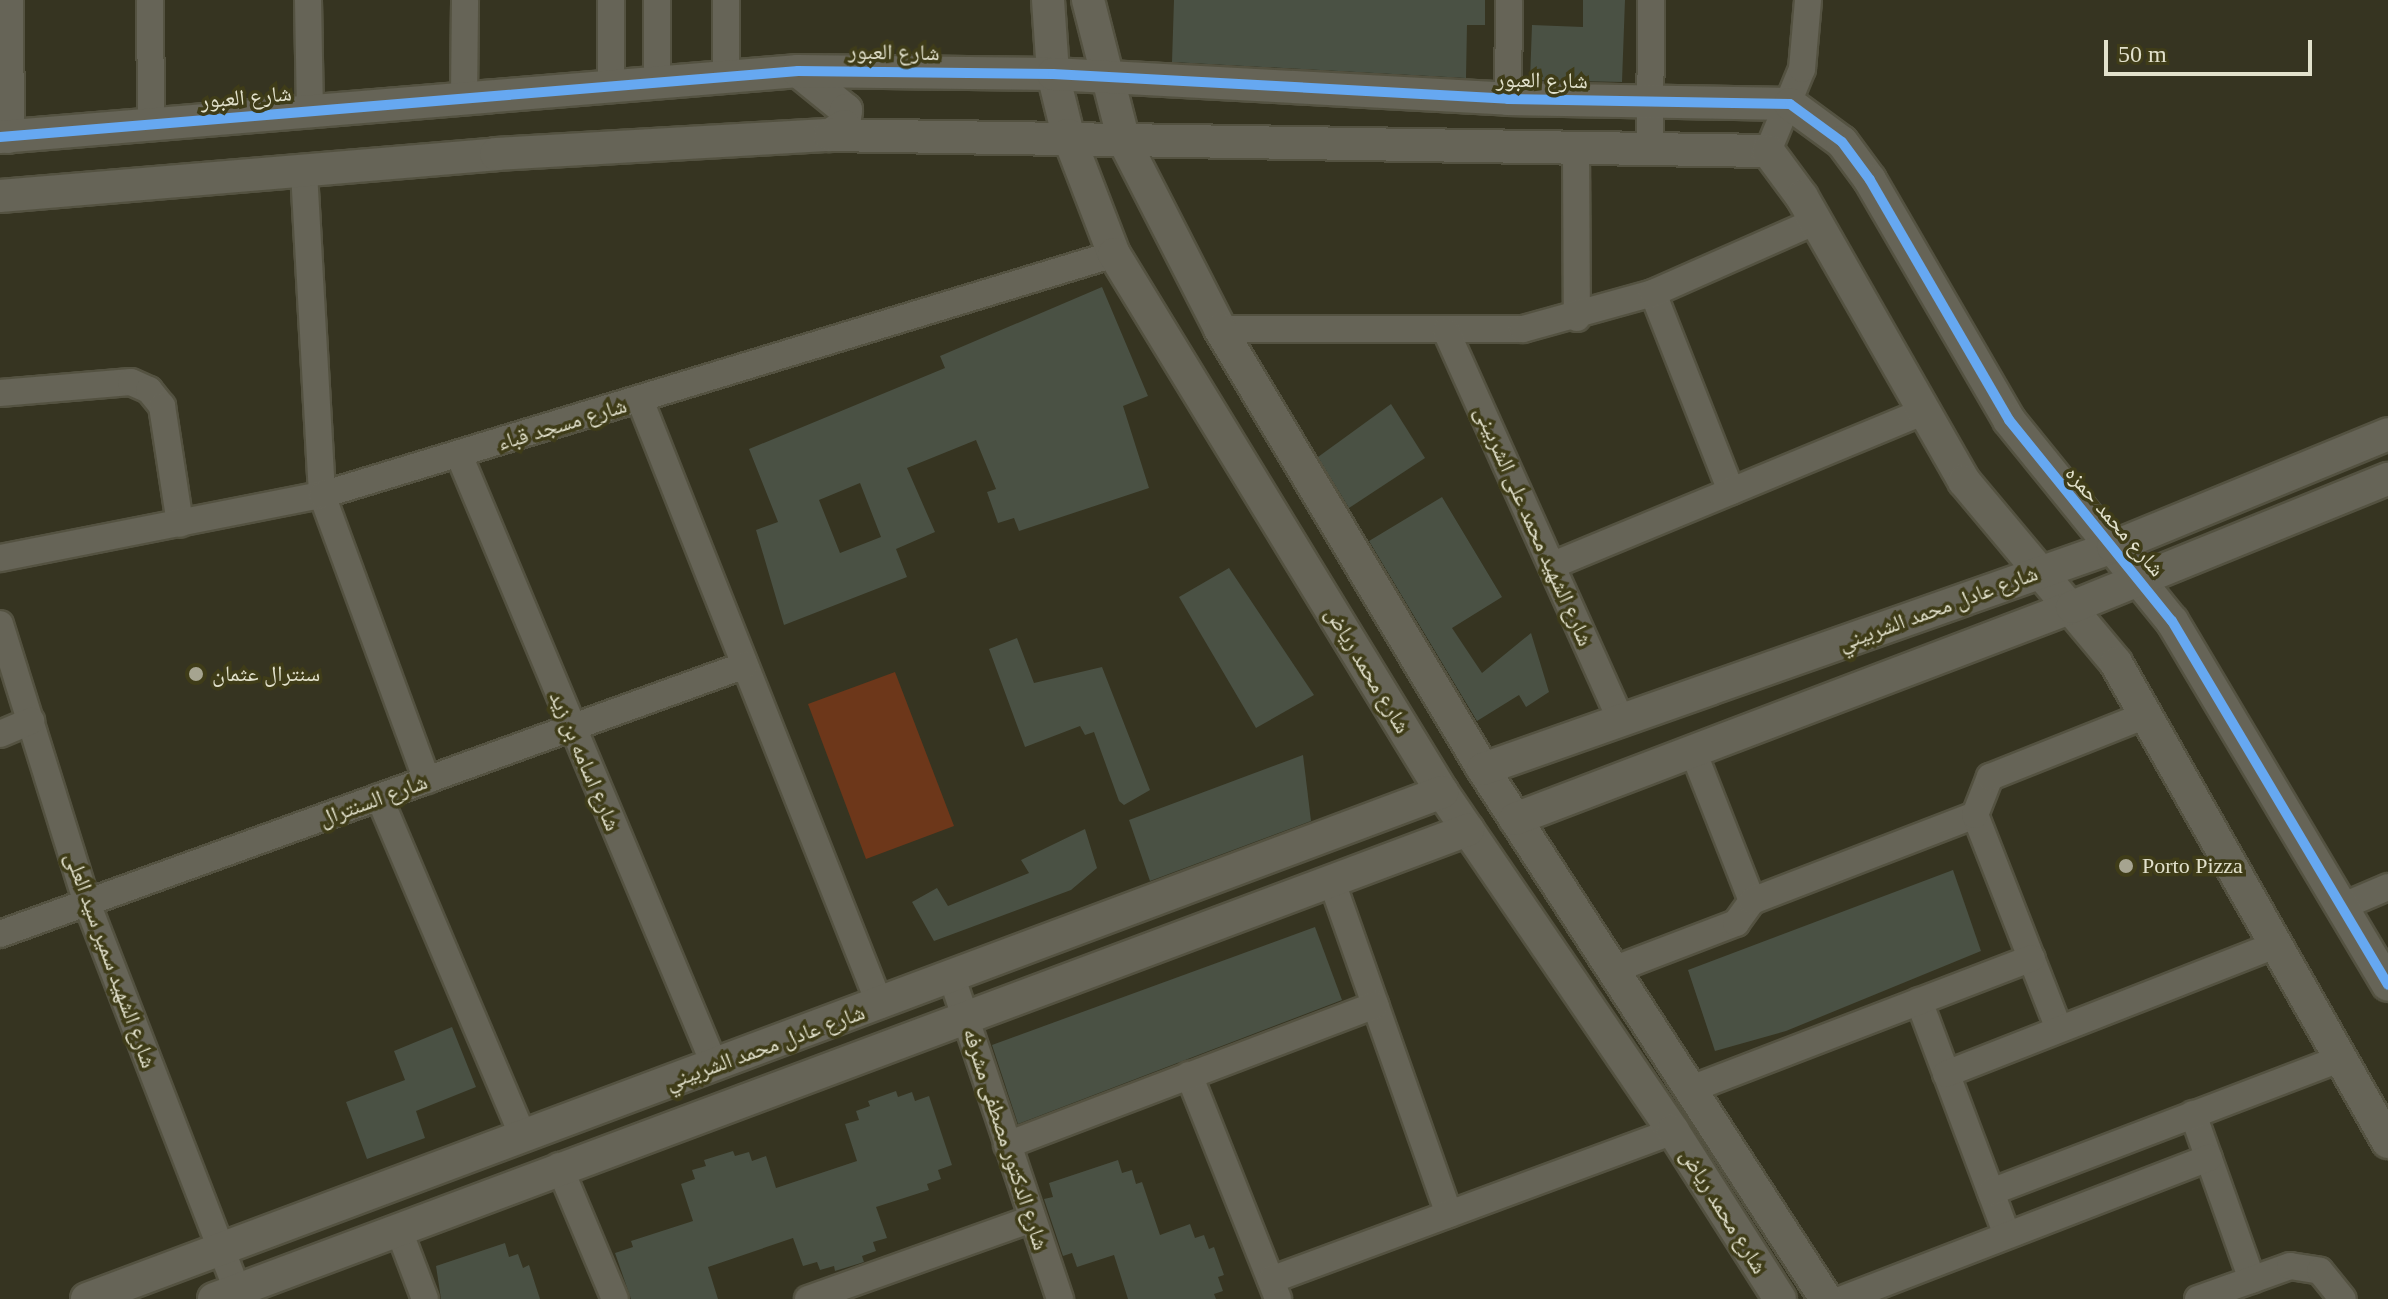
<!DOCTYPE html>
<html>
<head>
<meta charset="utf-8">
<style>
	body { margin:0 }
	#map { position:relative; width:2388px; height:1299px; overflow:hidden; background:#363421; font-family:"Times New Roman","Noto Naskh Arabic",serif }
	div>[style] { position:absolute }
	.green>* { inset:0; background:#6d371a }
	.building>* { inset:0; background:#4a5144 }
	.roads { filter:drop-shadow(2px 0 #545241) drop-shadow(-2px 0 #545241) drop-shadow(0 2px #545241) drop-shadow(0 -2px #545241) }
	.minor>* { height:26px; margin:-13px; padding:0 13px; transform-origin:13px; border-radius:13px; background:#666457 }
	.tertiary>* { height:32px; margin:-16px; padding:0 16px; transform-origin:16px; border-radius:16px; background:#666457 }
	.cycleway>* { height:10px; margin:-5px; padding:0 5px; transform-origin:5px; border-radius:5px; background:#66a8f1 }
	.dots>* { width:22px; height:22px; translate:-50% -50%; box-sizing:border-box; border:4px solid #3f3c18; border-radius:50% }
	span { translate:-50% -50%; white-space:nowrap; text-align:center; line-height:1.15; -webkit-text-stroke:7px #3f3c18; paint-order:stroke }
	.street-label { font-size:22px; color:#e2e1cc }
	.poi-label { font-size:22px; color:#e2e1cc }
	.left { translate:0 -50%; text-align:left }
	.scale { position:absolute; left:2104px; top:40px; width:208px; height:36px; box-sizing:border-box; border:4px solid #e2e1cc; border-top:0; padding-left:10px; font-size:24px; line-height:28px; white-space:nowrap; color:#e2e1cc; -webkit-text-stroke:6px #3f3c18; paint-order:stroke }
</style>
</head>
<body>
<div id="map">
	<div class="green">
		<div style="clip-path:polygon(895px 672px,954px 826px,866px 859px,808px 704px)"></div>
	</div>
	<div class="building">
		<div style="clip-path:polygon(1174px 0,1485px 0,1485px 25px,1467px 25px,1466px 78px,1172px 62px)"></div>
		<div style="clip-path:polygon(1583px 0,1625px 0,1622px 82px,1530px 80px,1532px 25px,1583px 27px)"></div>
		<div style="clip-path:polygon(evenodd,1102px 287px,1148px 396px,1123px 406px,1149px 488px,1019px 531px,1014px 518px,998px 523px,987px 492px,996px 489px,976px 440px,907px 468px,935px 532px,896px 549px,907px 577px,784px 625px,756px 530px,778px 522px,749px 449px,945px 368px,940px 356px,1102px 287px,860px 483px,881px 537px,840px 553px,819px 500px,860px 483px)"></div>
		<div style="clip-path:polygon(1391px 404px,1425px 458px,1349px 508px,1318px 457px)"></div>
		<div style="clip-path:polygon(1442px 497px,1502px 597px,1452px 628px,1482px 673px,1531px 633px,1549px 692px,1526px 707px,1519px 695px,1477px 721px,1369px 541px)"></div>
		<div style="clip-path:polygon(1229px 568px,1314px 695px,1256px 728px,1179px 597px)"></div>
		<div style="clip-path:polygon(1017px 638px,1034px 683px,1102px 667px,1150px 790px,1124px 805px,1119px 801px,1094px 732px,1085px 735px,1080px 726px,1025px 747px,989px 649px)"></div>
		<div style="clip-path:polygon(1303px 755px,1311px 821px,1150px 881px,1129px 820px)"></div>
		<div style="clip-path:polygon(1085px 829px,1097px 868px,1071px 890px,934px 941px,912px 902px,937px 888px,948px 906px,1029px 873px,1021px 860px)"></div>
		<div style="clip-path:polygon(1953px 870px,1981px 951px,1786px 1031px,1715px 1051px,1688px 970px)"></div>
		<div style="clip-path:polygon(1315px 927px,1342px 1000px,1018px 1124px,992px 1045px)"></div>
		<div style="clip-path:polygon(452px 1027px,476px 1087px,416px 1111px,425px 1138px,367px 1159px,346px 1102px,405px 1080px,394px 1051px)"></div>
		<div style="clip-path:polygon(896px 1091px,898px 1097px,912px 1092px,915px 1101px,929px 1096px,952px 1165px,938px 1170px,941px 1179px,927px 1184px,929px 1190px,876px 1207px,887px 1238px,873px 1242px,876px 1251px,862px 1256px,864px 1262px,835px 1271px,834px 1266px,820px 1270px,817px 1262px,803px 1266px,793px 1238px,708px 1267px,718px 1299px,631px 1299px,615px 1253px,633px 1247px,631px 1241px,693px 1221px,681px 1184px,695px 1179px,692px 1170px,706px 1166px,704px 1160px,733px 1151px,735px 1156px,749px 1152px,752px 1161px,766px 1156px,776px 1188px,857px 1161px,845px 1124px,859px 1120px,856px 1111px,870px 1106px,868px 1101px)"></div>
		<div style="clip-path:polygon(1118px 1160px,1122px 1173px,1132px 1170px,1136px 1184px,1142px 1182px,1160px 1235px,1190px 1224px,1195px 1238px,1204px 1235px,1209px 1249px,1214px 1247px,1224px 1275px,1218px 1277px,1223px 1291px,1214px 1294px,1216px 1299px,1128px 1299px,1114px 1255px,1077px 1267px,1072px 1253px,1063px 1256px,1044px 1199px,1053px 1197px,1049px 1183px)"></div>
		<div style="clip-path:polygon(505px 1243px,509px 1257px,518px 1254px,523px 1268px,529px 1265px,540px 1299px,441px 1299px,436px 1266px)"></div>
	</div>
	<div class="roads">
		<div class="minor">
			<div style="left:150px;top:0;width:125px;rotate:89.5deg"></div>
			<div style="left:308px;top:0;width:112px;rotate:89deg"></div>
			<div style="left:611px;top:0;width:85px;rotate:90deg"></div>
			<div style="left:726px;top:74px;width:74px;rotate:-90deg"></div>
			<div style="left:657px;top:81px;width:81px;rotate:-90deg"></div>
			<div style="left:464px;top:98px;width:98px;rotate:-89.4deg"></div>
			<div style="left:1508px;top:99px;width:99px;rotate:-89.4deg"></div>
			<div style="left:1576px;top:149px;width:169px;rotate:89.7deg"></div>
			<div style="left:1650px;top:150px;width:150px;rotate:-89.6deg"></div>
			<div style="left:1768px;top:151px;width:89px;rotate:-67.5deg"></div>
			<div style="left:1802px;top:69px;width:69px;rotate:-85deg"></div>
			<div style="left:304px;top:172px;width:324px;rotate:86.8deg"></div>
			<div style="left:322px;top:495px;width:304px;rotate:69.8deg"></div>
			<div style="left:1653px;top:293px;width:213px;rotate:68.5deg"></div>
			<div style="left:1220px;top:329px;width:303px"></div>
			<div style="left:1523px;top:329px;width:135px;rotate:-15.5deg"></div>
			<div style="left:1653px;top:293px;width:178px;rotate:-23.8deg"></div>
			<div style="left:1446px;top:331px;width:427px;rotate:65.8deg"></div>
			<div style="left:0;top:393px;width:131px;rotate:-4.8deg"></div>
			<div style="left:131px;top:382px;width:20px;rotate:24deg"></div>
			<div style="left:149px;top:390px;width:21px;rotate:51deg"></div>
			<div style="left:162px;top:406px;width:119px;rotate:81.3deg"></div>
			<div style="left:640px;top:400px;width:651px;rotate:68.36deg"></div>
			<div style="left:459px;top:455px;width:662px;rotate:67.27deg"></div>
			<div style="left:0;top:558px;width:328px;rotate:-11.1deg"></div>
			<div style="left:322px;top:495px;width:828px;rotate:-16.92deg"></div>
			<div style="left:1553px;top:565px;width:400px;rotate:-22.5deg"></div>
			<div style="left:0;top:624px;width:292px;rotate:72.7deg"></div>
			<div style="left:87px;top:903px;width:415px;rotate:68.8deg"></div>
			<div style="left:0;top:734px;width:34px;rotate:-23deg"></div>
			<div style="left:1693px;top:751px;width:161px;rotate:68.5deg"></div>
			<div style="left:379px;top:797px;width:369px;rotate:67deg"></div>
			<div style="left:1332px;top:882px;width:352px;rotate:70.6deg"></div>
			<div style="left:2341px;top:907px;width:51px;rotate:-23.1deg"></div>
			<div style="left:0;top:934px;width:792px;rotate:-19.85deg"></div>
			<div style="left:1613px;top:970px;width:132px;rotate:-20.9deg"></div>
			<div style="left:1736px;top:923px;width:27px;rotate:-54deg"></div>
			<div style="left:1752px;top:901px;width:239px;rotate:-21.1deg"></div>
			<div style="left:952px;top:978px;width:339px;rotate:71.4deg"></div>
			<div style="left:1919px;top:1001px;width:250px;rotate:69.4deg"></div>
			<div style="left:2059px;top:1029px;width:230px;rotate:-111.4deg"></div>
			<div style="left:1975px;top:815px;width:41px;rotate:-68.5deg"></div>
			<div style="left:1990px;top:777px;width:168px;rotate:-21.7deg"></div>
			<div style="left:1946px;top:1074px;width:354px;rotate:-21.4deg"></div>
			<div style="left:1189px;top:1075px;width:241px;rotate:68.3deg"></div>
			<div style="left:1691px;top:1089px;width:365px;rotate:-21deg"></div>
			<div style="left:2193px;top:1114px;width:176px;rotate:70.4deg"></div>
			<div style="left:1007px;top:1145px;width:394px;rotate:-20.8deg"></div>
			<div style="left:559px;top:1166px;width:144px;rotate:67.2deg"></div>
			<div style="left:1991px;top:1192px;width:375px;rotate:-20.9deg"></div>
			<div style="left:398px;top:1228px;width:76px;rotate:69.2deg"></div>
			<div style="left:1271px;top:1280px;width:429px;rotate:-20.3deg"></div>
			<div style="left:808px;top:1299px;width:238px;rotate:-19.7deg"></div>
			<div style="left:1843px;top:1299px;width:392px;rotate:-21.1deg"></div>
			<div style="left:2198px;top:1299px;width:98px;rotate:-19.7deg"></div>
			<div style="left:2290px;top:1266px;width:30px;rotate:9deg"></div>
			<div style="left:2320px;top:1271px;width:36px;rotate:51deg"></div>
		</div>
		<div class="tertiary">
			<div style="left:7px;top:0;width:137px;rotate:89.6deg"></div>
			<div style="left:1048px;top:0;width:74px;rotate:86.1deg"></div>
			<div style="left:1053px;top:74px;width:63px;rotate:76.2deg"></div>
			<div style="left:1068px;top:135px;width:128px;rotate:68.9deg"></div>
			<div style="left:1114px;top:254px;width:630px;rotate:58.63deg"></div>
			<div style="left:1442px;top:792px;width:410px;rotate:55.7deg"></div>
			<div style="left:1673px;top:1131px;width:199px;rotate:57.5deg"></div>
			<div style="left:1088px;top:0;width:146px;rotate:75.7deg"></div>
			<div style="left:1124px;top:141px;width:211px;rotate:62.9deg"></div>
			<div style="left:1220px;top:329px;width:513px;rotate:59.13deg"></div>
			<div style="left:1483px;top:769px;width:631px;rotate:57.09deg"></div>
			<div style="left:798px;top:71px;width:62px;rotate:39.1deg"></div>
			<div style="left:846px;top:110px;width:16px;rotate:97deg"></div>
			<div style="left:844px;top:126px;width:17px;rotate:147deg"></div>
			<div style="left:0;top:137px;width:801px;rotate:-4.73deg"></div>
			<div style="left:798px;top:71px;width:255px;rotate:0.7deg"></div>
			<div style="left:1053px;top:74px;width:456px;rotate:3.1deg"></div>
			<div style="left:1508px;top:99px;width:282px;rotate:1deg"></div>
			<div style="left:1790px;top:104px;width:64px;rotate:36.2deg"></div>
			<div style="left:1842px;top:142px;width:47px;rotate:53.6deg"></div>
			<div style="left:1870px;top:180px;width:277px;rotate:59.9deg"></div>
			<div style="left:2009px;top:420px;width:259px;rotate:51deg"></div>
			<div style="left:2172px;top:621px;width:423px;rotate:59.3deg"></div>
			<div style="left:0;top:196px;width:498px;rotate:-4.8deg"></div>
			<div style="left:496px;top:154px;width:335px;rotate:-3.3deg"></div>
			<div style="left:830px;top:135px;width:938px;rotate:0.98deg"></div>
			<div style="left:1768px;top:151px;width:57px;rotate:53.5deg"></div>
			<div style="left:1802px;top:197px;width:327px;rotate:60.3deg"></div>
			<div style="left:1964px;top:481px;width:237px;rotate:50.1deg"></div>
			<div style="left:2116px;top:663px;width:551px;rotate:60.41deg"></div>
			<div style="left:1483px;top:769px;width:668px;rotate:-19.41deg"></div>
			<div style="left:2113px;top:547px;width:297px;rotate:-22.3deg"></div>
			<div style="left:1515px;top:819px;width:596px;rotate:-20.84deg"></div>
			<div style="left:2072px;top:607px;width:341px;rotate:-22.1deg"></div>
			<div style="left:87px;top:1299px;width:1447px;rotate:-20.51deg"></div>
			<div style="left:214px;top:1299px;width:1339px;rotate:-20.51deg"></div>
		</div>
	</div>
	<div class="cycleway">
		<div style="left:0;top:137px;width:801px;rotate:-4.73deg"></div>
		<div style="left:798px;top:71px;width:255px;rotate:0.7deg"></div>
		<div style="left:1053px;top:74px;width:456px;rotate:3.1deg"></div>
		<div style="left:1508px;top:99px;width:282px;rotate:1deg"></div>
		<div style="left:1790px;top:104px;width:64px;rotate:36.2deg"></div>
		<div style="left:1842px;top:142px;width:47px;rotate:53.6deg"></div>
		<div style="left:1870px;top:180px;width:277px;rotate:59.9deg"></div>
		<div style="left:2009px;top:420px;width:259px;rotate:51deg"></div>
		<div style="left:2172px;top:621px;width:423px;rotate:59.3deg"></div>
	</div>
	<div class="dots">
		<div style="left:196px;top:674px;background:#a6a490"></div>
		<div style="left:2126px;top:866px;background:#a6a490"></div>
	</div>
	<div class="street-label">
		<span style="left:894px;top:52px;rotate:1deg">شارع العبور</span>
		<span style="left:1542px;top:80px;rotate:1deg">شارع العبور</span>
		<span style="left:246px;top:97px;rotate:-5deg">شارع العبور</span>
		<span style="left:562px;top:424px;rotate:-17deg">شارع مسجد قباء</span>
		<span style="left:2115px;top:521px;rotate:49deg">شارع محمد حمزه</span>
		<span style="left:1534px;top:526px;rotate:66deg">شارع الشهيد محمد على الشربينى</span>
		<span style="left:1938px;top:608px;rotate:-20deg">شارع عادل محمد الشربيني</span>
		<span style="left:1368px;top:670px;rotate:59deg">شارع محمد رياض</span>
		<span style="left:585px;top:761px;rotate:67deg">شارع اسامه بن زيد</span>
		<span style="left:373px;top:800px;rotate:-20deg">شارع السنترال</span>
		<span style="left:111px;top:960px;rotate:70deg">شارع الشهيد سمير سيد العلى</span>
		<span style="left:765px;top:1047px;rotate:-20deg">شارع عادل محمد الشربيني</span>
		<span style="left:1006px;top:1139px;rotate:72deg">شارع الدكتور مصطفى مشرفه</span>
		<span style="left:1724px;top:1211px;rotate:58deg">شارع محمد رياض</span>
	</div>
	<div class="poi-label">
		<span class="left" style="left:212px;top:674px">سنترال عثمان</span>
		<span class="left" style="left:2142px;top:866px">Porto Pizza</span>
	</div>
	<div class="scale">50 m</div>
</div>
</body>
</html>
